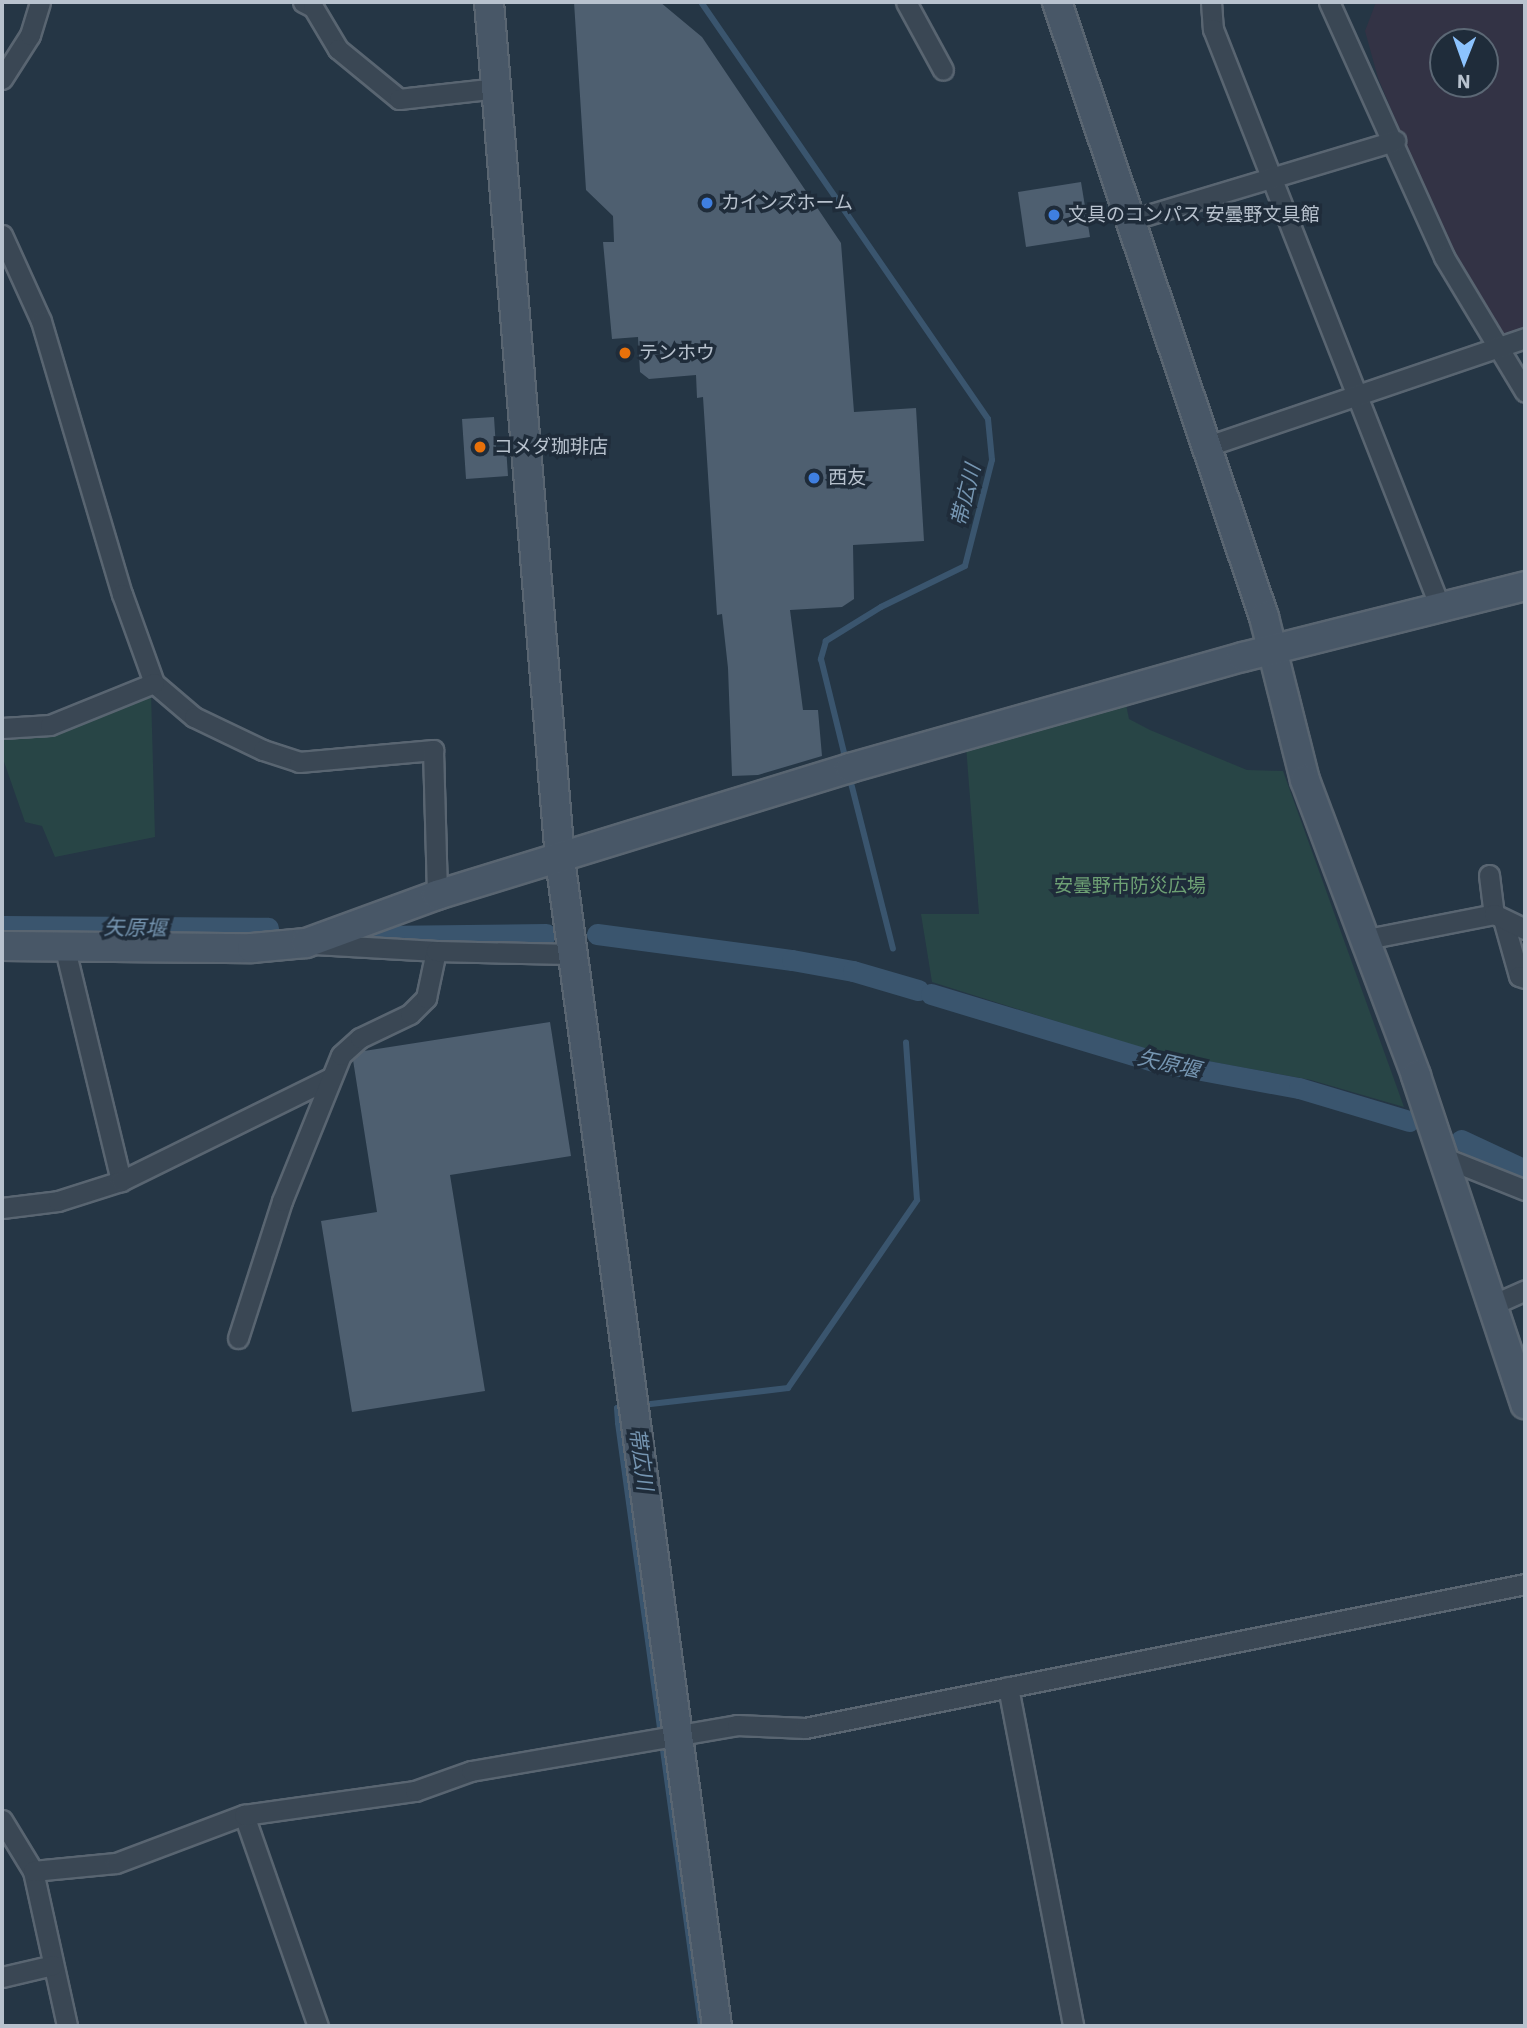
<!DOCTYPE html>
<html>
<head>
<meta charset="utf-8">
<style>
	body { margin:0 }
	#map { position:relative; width:1527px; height:2028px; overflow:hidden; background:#253645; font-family:"IBM Plex Sans","Noto Sans JP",sans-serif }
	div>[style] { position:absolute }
	.medical>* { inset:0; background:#333345 }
	.green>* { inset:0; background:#284546 }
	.stream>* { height:6px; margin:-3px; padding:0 3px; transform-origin:3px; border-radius:3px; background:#3a556e }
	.canal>* { height:21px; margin:-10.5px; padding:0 10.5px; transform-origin:10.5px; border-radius:10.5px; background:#3a556e }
	.building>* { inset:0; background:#4e5f70 }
	.roads { filter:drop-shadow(2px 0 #596571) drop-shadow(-2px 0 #596571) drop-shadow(0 2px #596571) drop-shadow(0 -2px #596571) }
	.street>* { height:19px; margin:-9.5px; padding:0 9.5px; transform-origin:9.5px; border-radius:9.5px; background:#3a4754 }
	.secondary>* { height:28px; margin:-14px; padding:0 14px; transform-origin:14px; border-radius:14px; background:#485767 }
	.dots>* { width:19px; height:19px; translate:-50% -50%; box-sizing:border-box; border:4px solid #1f2c3a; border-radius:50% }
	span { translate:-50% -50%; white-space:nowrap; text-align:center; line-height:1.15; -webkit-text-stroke:7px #1f2c3a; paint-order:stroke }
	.poi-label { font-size:19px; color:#b8c2ce }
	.left { translate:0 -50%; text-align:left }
	.park-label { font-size:19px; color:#6da074 }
	.water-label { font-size:21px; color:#7696b2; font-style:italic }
	.frame { position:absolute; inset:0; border:4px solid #b8c2ce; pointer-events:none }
	.north { position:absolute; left:1429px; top:28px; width:70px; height:70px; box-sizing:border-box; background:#1f2c3a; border:2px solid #5c6875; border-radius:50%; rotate:181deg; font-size:19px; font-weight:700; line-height:28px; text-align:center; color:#b8c2ce }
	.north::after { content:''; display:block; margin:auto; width:24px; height:32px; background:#8cc3fe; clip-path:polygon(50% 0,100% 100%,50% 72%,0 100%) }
</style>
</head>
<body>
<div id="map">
	<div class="medical">
		<div style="clip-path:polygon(evenodd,1376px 2px,1525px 2px,1525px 332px,1504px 340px,1450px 250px,1378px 78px,1365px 31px,1376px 2px,1443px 42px,1485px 42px,1485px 84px,1443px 84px,1443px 42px)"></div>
	</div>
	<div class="green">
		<div style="clip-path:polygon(151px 693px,155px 837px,55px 857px,42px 826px,25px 822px,2px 756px,2px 735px)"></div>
		<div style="clip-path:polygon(1125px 700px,1129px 719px,1150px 730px,1247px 770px,1283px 771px,1404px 1107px,1311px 1080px,1147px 1050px,932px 982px,921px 914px,979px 914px,966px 746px)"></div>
	</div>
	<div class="stream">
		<div style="left:701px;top:2px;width:506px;rotate:55.46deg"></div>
		<div style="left:988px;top:419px;width:41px;rotate:84.4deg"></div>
		<div style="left:992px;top:460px;width:109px;rotate:104.3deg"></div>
		<div style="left:965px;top:566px;width:93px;rotate:154deg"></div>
		<div style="left:881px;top:607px;width:65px;rotate:148.3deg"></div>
		<div style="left:826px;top:641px;width:19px;rotate:106deg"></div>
		<div style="left:821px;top:659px;width:105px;rotate:76.2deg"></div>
		<div style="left:849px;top:775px;width:179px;rotate:75.8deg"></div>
		<div style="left:642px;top:1405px;width:147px;rotate:-6.6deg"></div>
		<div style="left:788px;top:1388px;width:228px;rotate:-55.5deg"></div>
		<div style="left:917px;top:1200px;width:158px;rotate:-94deg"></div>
		<div style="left:628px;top:1406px;width:11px;rotate:170deg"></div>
		<div style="left:617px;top:1408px;width:15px;rotate:86deg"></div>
		<div style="left:618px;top:1423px;width:609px;rotate:82.16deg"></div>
	</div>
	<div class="canal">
		<div style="left:2px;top:926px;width:266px;rotate:0.4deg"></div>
		<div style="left:597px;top:934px;width:197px;rotate:7.6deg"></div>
		<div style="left:792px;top:960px;width:62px;rotate:10.2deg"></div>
		<div style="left:853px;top:971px;width:68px;rotate:16.3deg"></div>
		<div style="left:379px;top:936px;width:167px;rotate:-0.7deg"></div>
		<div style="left:931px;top:994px;width:232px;rotate:16.8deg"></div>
		<div style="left:1153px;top:1061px;width:148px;rotate:10.5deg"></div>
		<div style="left:1299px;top:1088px;width:115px;rotate:16.7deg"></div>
		<div style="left:1461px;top:1140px;width:71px;rotate:25.1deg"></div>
	</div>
	<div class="building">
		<div style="clip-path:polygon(574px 2px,660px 2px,702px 37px,841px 243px,854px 412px,916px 408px,924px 541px,853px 545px,854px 599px,842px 607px,790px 610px,803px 710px,818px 710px,822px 756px,758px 775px,732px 776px,728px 668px,722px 614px,717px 615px,703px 397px,697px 398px,696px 375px,649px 379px,640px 372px,638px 337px,612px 339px,603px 242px,614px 242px,613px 216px,586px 190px)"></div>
		<div style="clip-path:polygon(1081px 182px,1090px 237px,1026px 247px,1018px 192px)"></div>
		<div style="clip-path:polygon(494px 417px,496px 448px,506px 447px,508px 476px,466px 479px,462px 419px)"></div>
		<div style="clip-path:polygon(550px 1022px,571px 1156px,450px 1175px,485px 1391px,352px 1412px,321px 1221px,377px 1212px,353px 1060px,364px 1051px)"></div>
	</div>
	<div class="roads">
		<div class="street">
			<div style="left:303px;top:2px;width:11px;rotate:27deg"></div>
			<div style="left:313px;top:7px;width:49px;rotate:59.2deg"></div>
			<div style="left:338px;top:49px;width:79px;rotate:39.3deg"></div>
			<div style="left:399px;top:99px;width:99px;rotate:-6.4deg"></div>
			<div style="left:906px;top:2px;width:77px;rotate:61.4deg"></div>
			<div style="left:1211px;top:2px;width:27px;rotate:86deg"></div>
			<div style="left:1213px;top:29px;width:621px;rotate:68.56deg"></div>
			<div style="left:1329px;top:2px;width:280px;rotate:65.7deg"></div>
			<div style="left:1444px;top:257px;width:157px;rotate:59deg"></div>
			<div style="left:2px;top:79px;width:52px;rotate:-57.5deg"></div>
			<div style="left:30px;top:35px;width:34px;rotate:-73deg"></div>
			<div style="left:1131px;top:220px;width:276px;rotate:-16.7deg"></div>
			<div style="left:2px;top:235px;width:94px;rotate:65.6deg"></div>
			<div style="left:41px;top:321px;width:285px;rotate:73.5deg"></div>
			<div style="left:122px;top:594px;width:95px;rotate:70.2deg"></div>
			<div style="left:154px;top:683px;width:52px;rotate:40.4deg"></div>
			<div style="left:194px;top:717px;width:76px;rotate:25.6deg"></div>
			<div style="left:263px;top:750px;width:38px;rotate:18deg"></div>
			<div style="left:299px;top:762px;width:135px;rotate:-5.1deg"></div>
			<div style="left:433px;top:750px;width:145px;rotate:88.4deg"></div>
			<div style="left:1208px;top:446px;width:335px;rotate:-18.8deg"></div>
			<div style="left:2px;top:728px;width:48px;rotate:-3.6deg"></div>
			<div style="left:50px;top:725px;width:112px;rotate:-22deg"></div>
			<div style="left:1489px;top:875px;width:39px;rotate:83deg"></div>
			<div style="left:1503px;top:919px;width:59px;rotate:74.3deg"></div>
			<div style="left:1519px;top:976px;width:6px;rotate:18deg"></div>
			<div style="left:1362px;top:940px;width:135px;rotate:-11.1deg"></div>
			<div style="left:1494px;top:914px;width:34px;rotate:26deg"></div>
			<div style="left:315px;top:944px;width:121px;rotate:3.3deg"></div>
			<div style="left:64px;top:945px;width:243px;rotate:76.4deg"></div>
			<div style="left:1445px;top:1158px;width:86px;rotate:21.8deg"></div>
			<div style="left:2px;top:1208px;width:56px;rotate:-7.1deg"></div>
			<div style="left:58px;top:1201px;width:66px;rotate:-17.6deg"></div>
			<div style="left:121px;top:1181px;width:231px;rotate:-26.2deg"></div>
			<div style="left:1492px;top:1305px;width:36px;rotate:-24deg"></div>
			<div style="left:238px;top:1338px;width:144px;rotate:-72.2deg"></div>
			<div style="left:282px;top:1201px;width:157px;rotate:-68deg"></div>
			<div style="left:341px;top:1055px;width:25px;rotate:-42deg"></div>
			<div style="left:360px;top:1038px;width:55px;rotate:-25.6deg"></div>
			<div style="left:410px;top:1014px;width:23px;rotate:-45deg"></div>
			<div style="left:426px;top:998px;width:48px;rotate:-78deg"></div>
			<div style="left:436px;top:951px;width:136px;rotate:1.3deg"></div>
			<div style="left:1008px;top:1687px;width:345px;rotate:79.1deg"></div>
			<div style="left:244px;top:1815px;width:224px;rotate:70.7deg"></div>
			<div style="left:2px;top:1820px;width:60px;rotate:58.7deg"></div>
			<div style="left:33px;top:1871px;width:159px;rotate:77.6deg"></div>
			<div style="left:33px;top:1871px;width:83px;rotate:-5.5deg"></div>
			<div style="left:116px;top:1863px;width:137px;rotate:-20.6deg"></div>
			<div style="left:244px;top:1815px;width:173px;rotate:-8deg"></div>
			<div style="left:415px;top:1791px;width:59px;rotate:-19.7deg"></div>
			<div style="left:471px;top:1771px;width:270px;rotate:-9.8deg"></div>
			<div style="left:737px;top:1725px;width:68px;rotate:2.5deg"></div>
			<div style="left:805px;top:1728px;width:734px;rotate:-11.31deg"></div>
			<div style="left:2px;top:1977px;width:52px;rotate:-13.2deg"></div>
		</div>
		<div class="secondary">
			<div style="left:489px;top:2px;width:860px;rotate:85.26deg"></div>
			<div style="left:560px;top:859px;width:1178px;rotate:82.34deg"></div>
			<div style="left:1057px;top:2px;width:649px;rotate:71.4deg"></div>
			<div style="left:1264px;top:617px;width:168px;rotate:75.9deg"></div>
			<div style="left:1305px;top:780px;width:316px;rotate:69.4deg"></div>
			<div style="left:1416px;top:1076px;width:346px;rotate:71.6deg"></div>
			<div style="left:2px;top:946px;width:250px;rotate:0.5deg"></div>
			<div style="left:252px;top:948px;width:54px;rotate:-5.3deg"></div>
			<div style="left:306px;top:943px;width:140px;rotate:-20.1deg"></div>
			<div style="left:437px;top:895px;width:432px;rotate:-17.1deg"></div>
			<div style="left:850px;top:768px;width:408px;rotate:-15.8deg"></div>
			<div style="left:1243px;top:657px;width:291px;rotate:-14.1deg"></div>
		</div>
	</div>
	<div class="dots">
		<div style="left:707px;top:203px;background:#3f7fe0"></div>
		<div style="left:1054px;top:215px;background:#3f7fe0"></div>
		<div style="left:625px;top:353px;background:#e8710a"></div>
		<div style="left:480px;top:447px;background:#e8710a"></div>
		<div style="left:814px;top:478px;background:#3f7fe0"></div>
	</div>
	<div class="poi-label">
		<span class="left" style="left:721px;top:203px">カインズホーム</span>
		<span class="left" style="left:1068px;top:215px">文具のコンパス 安曇野文具館</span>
		<span class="left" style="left:639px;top:353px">テンホウ</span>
		<span class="left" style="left:494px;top:447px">コメダ珈琲店</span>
		<span class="left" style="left:828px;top:478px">西友</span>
	</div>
	<div class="park-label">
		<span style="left:1130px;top:886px">安曇野市防災広場</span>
	</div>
	<div class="water-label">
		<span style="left:965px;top:495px;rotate:-76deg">帯広川</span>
		<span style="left:135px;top:927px;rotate:1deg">矢原堰</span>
		<span style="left:1169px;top:1063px;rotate:13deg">矢原堰</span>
		<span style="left:642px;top:1459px;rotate:82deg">帯広川</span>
	</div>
	<div class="frame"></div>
	<div class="north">N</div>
</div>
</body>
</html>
